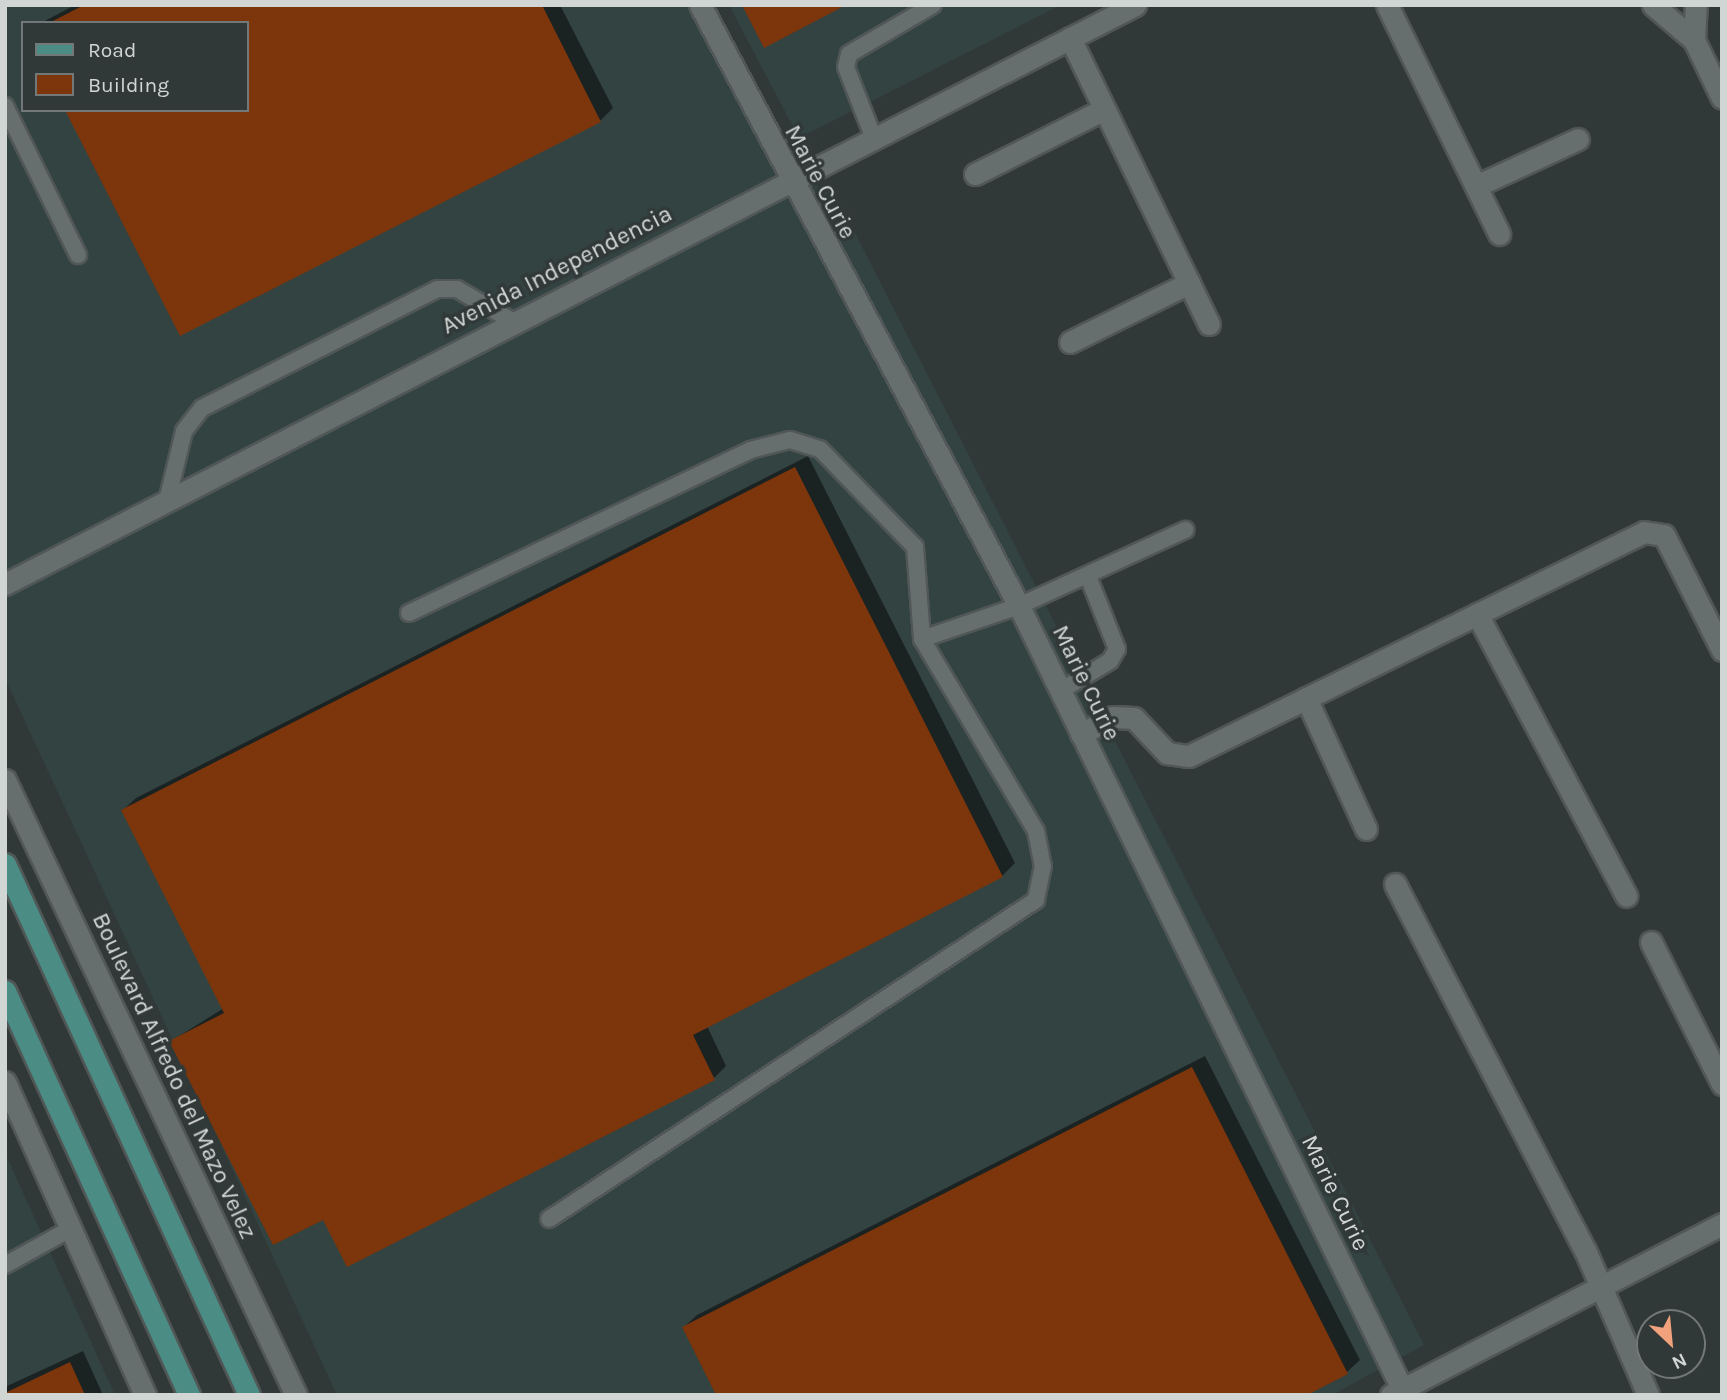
<!DOCTYPE html>
<html>
<head>
<meta charset="utf-8">
<style>
	body { margin:0 }
	#map { position:relative; width:1727px; height:1400px; overflow:hidden; background:#313938; font-family:Karla,sans-serif }
	div>[style] { position:absolute }
	.built>* { inset:0; background:#334341 }
	.shadow>* { inset:0; background:#0007 }
	.building>* { inset:0; background:#7d350b }
	.roads { filter:drop-shadow(2px 0 #505756) drop-shadow(-2px 0 #505756) drop-shadow(0 2px #505756) drop-shadow(0 -2px #505756) }
	.lane>* { height:16px; margin:-8px; padding:0 8px; transform-origin:8px; border-radius:8px; background:#666f6d }
	.street>* { height:21px; margin:-10.5px; padding:0 10.5px; transform-origin:10.5px; border-radius:10.5px; background:#666f6d }
	.secondary>* { height:21px; margin:-10.5px; padding:0 10.5px; transform-origin:10.5px; border-radius:10.5px; background:#666f6d }
	.primary>* { height:21px; margin:-10.5px; padding:0 10.5px; transform-origin:10.5px; border-radius:10.5px; background:#4b8c84 }
	span { translate:-50% -50%; white-space:nowrap; text-align:center; line-height:1.15; -webkit-text-stroke:7px #313938; paint-order:stroke }
	.street-label { font-size:24px; color:#d1d6d5 }
	.frame { position:absolute; inset:0; border:7px solid #d1d6d5; pointer-events:none }
	.legend { position:absolute; left:21px; top:21px; width:228px; height:91px; box-sizing:border-box; background:#313938; border:2px solid #717877; margin:0; padding:9px 12px; list-style:none; font-size:21px; color:#d1d6d5 }
	.legend li { display:flex; align-items:center; gap:14px; height:35px }
	.legend b { width:35px; border:2px solid #717877 }
	.north { position:absolute; left:1636px; top:1309px; width:70px; height:70px; box-sizing:border-box; background:#313938; border:2px solid #717877; border-radius:50%; rotate:154deg; font-size:19px; font-weight:700; line-height:28px; text-align:center; color:#d1d6d5 }
	.north::after { content:''; display:block; margin:auto; width:24px; height:32px; background:#f1a17c; clip-path:polygon(50% 0,100% 100%,50% 72%,0 100%) }
</style>
</head>
<body>
<div id="map">
	<div class="built">
		<div style="clip-path:polygon(evenodd,5px 5px,709px 5px,798px 175px,835px 194px,1424px 1345px,1332px 1395px,337px 1395px,5px 678px,5px 5px,23px 23px,247px 23px,247px 110px,23px 110px,23px 23px)"></div>
		<div style="clip-path:polygon(729px 5px,1061px 5px,799px 138px)"></div>
		<div style="clip-path:polygon(5px 1153px,115px 1395px,5px 1395px)"></div>
	</div>
	<div class="shadow">
		<div style="clip-path:polygon(75px 5px,560px 5px,613px 108px,600px 121px,247px 110px,247px 23px,41px 23px)"></div>
		<div style="clip-path:polygon(808px 456px,1015px 863px,1002px 876px,707px 1026px,726px 1066px,714px 1078px,324px 1218px,171px 1041px,224px 1008px,123px 810px,136px 798px)"></div>
		<div style="clip-path:polygon(1205px 1056px,1360px 1360px,1347px 1372px,1303px 1395px,684px 1327px,697px 1315px)"></div>
		<div style="clip-path:polygon(83px 1351px,103px 1395px,5px 1395px,5px 1387px)"></div>
	</div>
	<div class="building">
		<div style="clip-path:polygon(84px 5px,542px 5px,601px 122px,180px 336px,65px 110px,247px 110px,247px 23px,49px 23px)"></div>
		<div style="clip-path:polygon(742px 5px,846px 5px,764px 48px)"></div>
		<div style="clip-path:polygon(795px 467px,1003px 877px,693px 1035px,715px 1080px,347px 1267px,323px 1220px,273px 1245px,169px 1041px,224px 1013px,121px 810px)"></div>
		<div style="clip-path:polygon(1192px 1067px,1348px 1374px,1307px 1395px,716px 1395px,682px 1327px)"></div>
		<div style="clip-path:polygon(70px 1362px,85px 1395px,5px 1395px,5px 1393px)"></div>
	</div>
	<div class="roads">
		<div class="lane">
			<div style="left:5px;top:106px;width:166px;rotate:63.9deg"></div>
			<div style="left:873px;top:136px;width:74px;rotate:-111.4deg"></div>
			<div style="left:846px;top:67px;width:13px;rotate:-77deg"></div>
			<div style="left:849px;top:54px;width:97px;rotate:-30.3deg"></div>
			<div style="left:167px;top:501px;width:72px;rotate:-76.3deg"></div>
			<div style="left:184px;top:431px;width:29px;rotate:-52deg"></div>
			<div style="left:202px;top:408px;width:264px;rotate:-26.8deg"></div>
			<div style="left:438px;top:289px;width:19px"></div>
			<div style="left:457px;top:289px;width:66px;rotate:30.1deg"></div>
			<div style="left:409px;top:613px;width:378px;rotate:-25.5deg"></div>
			<div style="left:750px;top:450px;width:41px;rotate:-14deg"></div>
			<div style="left:790px;top:440px;width:31px;rotate:17deg"></div>
			<div style="left:820px;top:449px;width:136px;rotate:45.9deg"></div>
			<div style="left:915px;top:547px;width:92px;rotate:85.6deg"></div>
			<div style="left:922px;top:639px;width:223px;rotate:59.3deg"></div>
			<div style="left:1036px;top:831px;width:36px;rotate:79deg"></div>
			<div style="left:1043px;top:866px;width:35px;rotate:102deg"></div>
			<div style="left:1036px;top:900px;width:582px;rotate:146.77deg"></div>
			<div style="left:922px;top:639px;width:102px;rotate:-18.8deg"></div>
			<div style="left:1019px;top:606px;width:183px;rotate:-24.6deg"></div>
			<div style="left:1060px;top:691px;width:58px;rotate:-31deg"></div>
			<div style="left:1110px;top:661px;width:14px;rotate:-60deg"></div>
			<div style="left:1117px;top:649px;width:79px;rotate:-111.7deg"></div>
			<div style="left:5px;top:1265px;width:77px;rotate:-28.9deg"></div>
		</div>
		<div class="street">
			<div style="left:700px;top:5px;width:680px;rotate:62.04deg"></div>
			<div style="left:1019px;top:606px;width:878px;rotate:63.93deg"></div>
			<div style="left:1387px;top:5px;width:255px;rotate:63.9deg"></div>
			<div style="left:1653px;top:5px;width:54px;rotate:40.5deg"></div>
			<div style="left:1694px;top:40px;width:64px;rotate:64.2deg"></div>
			<div style="left:1070px;top:38px;width:318px;rotate:64.1deg"></div>
			<div style="left:1694px;top:40px;width:35px;rotate:-87deg"></div>
			<div style="left:975px;top:174px;width:144px;rotate:-26.7deg"></div>
			<div style="left:1476px;top:186px;width:112px;rotate:-24.7deg"></div>
			<div style="left:1070px;top:342px;width:133px;rotate:-26.4deg"></div>
			<div style="left:1477px;top:614px;width:319px;rotate:62.1deg"></div>
			<div style="left:1306px;top:698px;width:144px;rotate:65.4deg"></div>
			<div style="left:1081px;top:734px;width:36px;rotate:-28deg"></div>
			<div style="left:1113px;top:717px;width:21px;rotate:3deg"></div>
			<div style="left:1134px;top:718px;width:48px;rotate:46.7deg"></div>
			<div style="left:1167px;top:753px;width:22px;rotate:8deg"></div>
			<div style="left:1189px;top:756px;width:507px;rotate:-26.21deg"></div>
			<div style="left:1644px;top:532px;width:20px;rotate:9deg"></div>
			<div style="left:1664px;top:535px;width:129px;rotate:63.2deg"></div>
			<div style="left:1395px;top:884px;width:412px;rotate:62.6deg"></div>
			<div style="left:1585px;top:1250px;width:158px;rotate:66.5deg"></div>
			<div style="left:1651px;top:942px;width:159px;rotate:63.4deg"></div>
		</div>
		<div class="secondary">
			<div style="left:5px;top:584px;width:1270px;rotate:-27.13deg"></div>
			<div style="left:5px;top:780px;width:680px;rotate:64.68deg"></div>
			<div style="left:5px;top:1082px;width:343px;rotate:65.9deg"></div>
			<div style="left:1391px;top:1395px;width:373px;rotate:-27.3deg"></div>
		</div>
		<div class="primary">
			<div style="left:5px;top:864px;width:584px;rotate:65.32deg"></div>
			<div style="left:5px;top:991px;width:444px;rotate:65.5deg"></div>
		</div>
	</div>
	<div class="street-label">
		<span style="left:820px;top:182px;rotate:62deg">Marie Curie</span>
		<span style="left:557px;top:270px;rotate:-27deg">Avenida Independencia</span>
		<span style="left:1086px;top:683px;rotate:64deg">Marie Curie</span>
		<span style="left:174px;top:1076px;rotate:65deg">Boulevard Alfredo del Mazo Velez</span>
		<span style="left:1335px;top:1193px;rotate:64deg">Marie Curie</span>
	</div>
	<div class="frame"></div>
	<ul class="legend">
	<li><b style="height:9px;background:#4b8c84"></b>Road</li>
	<li><b style="height:19px;background:#7d350b"></b>Building</li>
	</ul>
	<div class="north">N</div>
</div>
</body>
</html>
